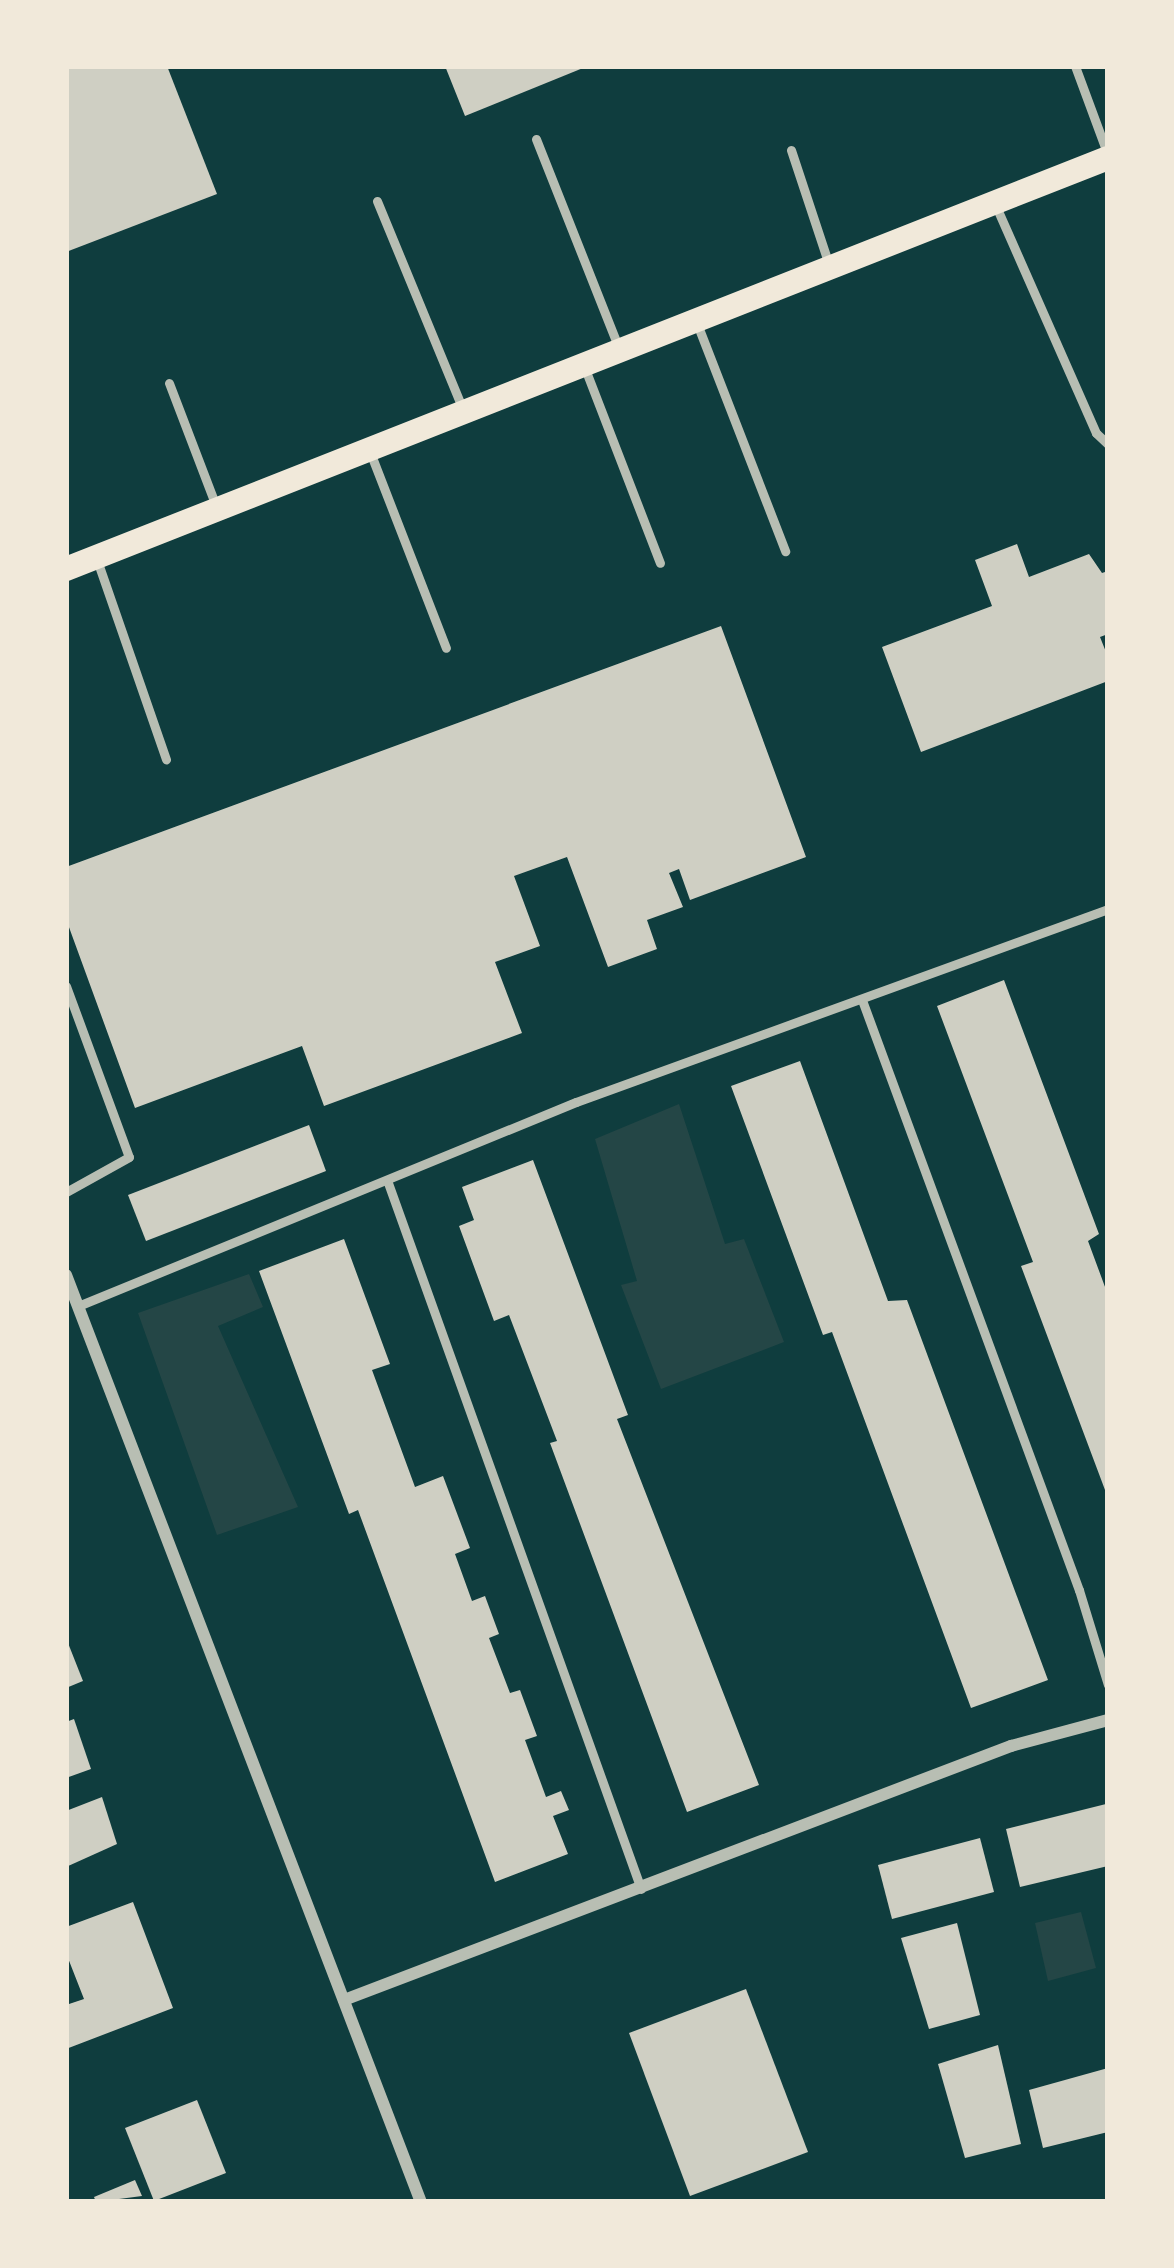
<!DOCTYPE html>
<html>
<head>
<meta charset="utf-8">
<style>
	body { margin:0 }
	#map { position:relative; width:1174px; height:2268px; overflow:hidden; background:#0f3d3e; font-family:"Public Sans",sans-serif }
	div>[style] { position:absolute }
	.green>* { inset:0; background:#244646 }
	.building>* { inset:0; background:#cfcfc3 }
	.service>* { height:9px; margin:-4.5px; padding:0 4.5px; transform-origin:4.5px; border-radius:4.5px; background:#b8beb3 }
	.minor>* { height:12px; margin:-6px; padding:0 6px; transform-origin:6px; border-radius:6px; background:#b8beb3 }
	.secondary>* { height:24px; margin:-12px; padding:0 12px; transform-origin:12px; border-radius:12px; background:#f1e9da }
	span { translate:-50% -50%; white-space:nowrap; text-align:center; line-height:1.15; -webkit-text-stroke:10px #f1e9da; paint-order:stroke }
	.frame { position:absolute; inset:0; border:69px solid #f1e9da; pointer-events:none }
</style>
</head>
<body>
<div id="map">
	<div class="green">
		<div style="clip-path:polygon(679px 1104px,725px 1244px,744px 1239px,784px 1342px,661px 1389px,621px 1285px,637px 1281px,595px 1139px)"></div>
		<div style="clip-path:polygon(249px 1274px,263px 1307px,218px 1326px,298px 1507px,217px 1535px,138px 1313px)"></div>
		<div style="clip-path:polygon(1081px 1912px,1096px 1968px,1048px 1981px,1035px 1923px)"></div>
	</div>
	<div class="building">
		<div style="clip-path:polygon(66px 66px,167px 66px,217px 194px,66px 252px)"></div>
		<div style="clip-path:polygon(445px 66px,588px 66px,465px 116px)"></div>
		<div style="clip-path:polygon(1017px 544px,1029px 577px,1089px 554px,1102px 573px,1108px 571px,1108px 634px,1100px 637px,1108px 657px,1108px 681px,921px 752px,882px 647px,992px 606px,975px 560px)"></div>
		<div style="clip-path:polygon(721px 626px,806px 857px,690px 900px,679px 869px,669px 873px,683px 907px,647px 920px,657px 949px,608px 967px,567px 857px,514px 876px,540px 946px,495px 962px,522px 1033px,324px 1106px,302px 1046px,135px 1108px,66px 919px,66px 867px)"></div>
		<div style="clip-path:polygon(1004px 980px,1099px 1234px,1088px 1241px,1108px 1295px,1108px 1498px,1021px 1266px,1033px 1262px,937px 1006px)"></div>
		<div style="clip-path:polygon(800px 1061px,888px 1301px,907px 1300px,1048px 1680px,971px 1708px,832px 1332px,823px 1335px,731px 1086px)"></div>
		<div style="clip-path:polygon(309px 1125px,326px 1171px,146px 1241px,128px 1195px)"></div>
		<div style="clip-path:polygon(533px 1160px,628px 1415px,617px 1419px,759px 1785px,687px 1812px,550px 1443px,557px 1441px,509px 1315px,494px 1321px,459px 1226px,474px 1220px,462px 1187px)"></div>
		<div style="clip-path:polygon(344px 1239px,390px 1364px,372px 1370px,415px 1487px,443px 1476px,470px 1548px,455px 1554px,472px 1601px,485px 1596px,499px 1634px,489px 1638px,510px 1693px,520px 1690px,537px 1736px,525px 1740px,546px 1797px,561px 1791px,569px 1810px,553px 1816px,568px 1854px,495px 1882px,358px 1510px,349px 1514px,259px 1271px)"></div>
		<div style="clip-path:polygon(66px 1638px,83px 1681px,66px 1688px)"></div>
		<div style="clip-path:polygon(74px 1719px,91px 1769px,66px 1778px,66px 1722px)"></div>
		<div style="clip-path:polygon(102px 1797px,117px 1844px,66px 1867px,66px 1811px)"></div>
		<div style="clip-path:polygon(1106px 1804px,1108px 1866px,1020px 1887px,1006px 1829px)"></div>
		<div style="clip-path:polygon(980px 1838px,994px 1892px,892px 1919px,878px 1865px)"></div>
		<div style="clip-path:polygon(133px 1902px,173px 2008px,66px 2049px,66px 2005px,84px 1999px,66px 1953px,66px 1927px)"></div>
		<div style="clip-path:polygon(957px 1923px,980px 2015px,929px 2029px,901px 1938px)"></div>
		<div style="clip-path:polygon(746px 1989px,808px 2152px,690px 2196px,629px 2033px)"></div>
		<div style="clip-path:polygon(998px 2045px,1021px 2144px,965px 2158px,938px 2064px)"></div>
		<div style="clip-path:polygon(1108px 2068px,1108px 2132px,1043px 2148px,1029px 2090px)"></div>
		<div style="clip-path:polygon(197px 2100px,226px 2173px,154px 2201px,125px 2128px)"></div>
		<div style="clip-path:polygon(135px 2180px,142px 2196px,96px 2202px,94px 2197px)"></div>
	</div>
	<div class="service">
		<div style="left:1075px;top:66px;width:95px;rotate:69.7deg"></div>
		<div style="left:536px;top:139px;width:223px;rotate:68.4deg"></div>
		<div style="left:791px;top:150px;width:121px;rotate:71.7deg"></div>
		<div style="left:377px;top:201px;width:223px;rotate:67.6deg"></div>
		<div style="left:995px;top:204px;width:250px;rotate:66.2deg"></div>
		<div style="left:1096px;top:433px;width:16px;rotate:43deg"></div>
		<div style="left:696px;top:321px;width:247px;rotate:68.8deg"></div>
		<div style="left:584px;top:366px;width:211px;rotate:68.9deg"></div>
		<div style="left:169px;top:383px;width:135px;rotate:69.1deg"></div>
		<div style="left:370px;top:452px;width:210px;rotate:68.8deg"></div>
		<div style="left:97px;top:560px;width:211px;rotate:70.9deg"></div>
		<div style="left:66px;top:986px;width:182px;rotate:69.8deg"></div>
		<div style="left:129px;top:1157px;width:72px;rotate:150.9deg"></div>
		<div style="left:862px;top:1000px;width:629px;rotate:69.81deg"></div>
		<div style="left:1079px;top:1590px;width:99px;rotate:73deg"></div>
		<div style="left:387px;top:1180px;width:753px;rotate:70.29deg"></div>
		<div style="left:78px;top:1306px;width:538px;rotate:-22.28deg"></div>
		<div style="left:576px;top:1102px;width:566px;rotate:-19.94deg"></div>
	</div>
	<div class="minor">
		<div style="left:66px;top:1275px;width:993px;rotate:69.05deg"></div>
		<div style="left:344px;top:2000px;width:714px;rotate:-20.85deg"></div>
		<div style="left:1011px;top:1746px;width:100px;rotate:-15deg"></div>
	</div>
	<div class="secondary">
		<div style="left:66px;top:569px;width:1120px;rotate:-21.53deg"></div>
	</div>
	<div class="frame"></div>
</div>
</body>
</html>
